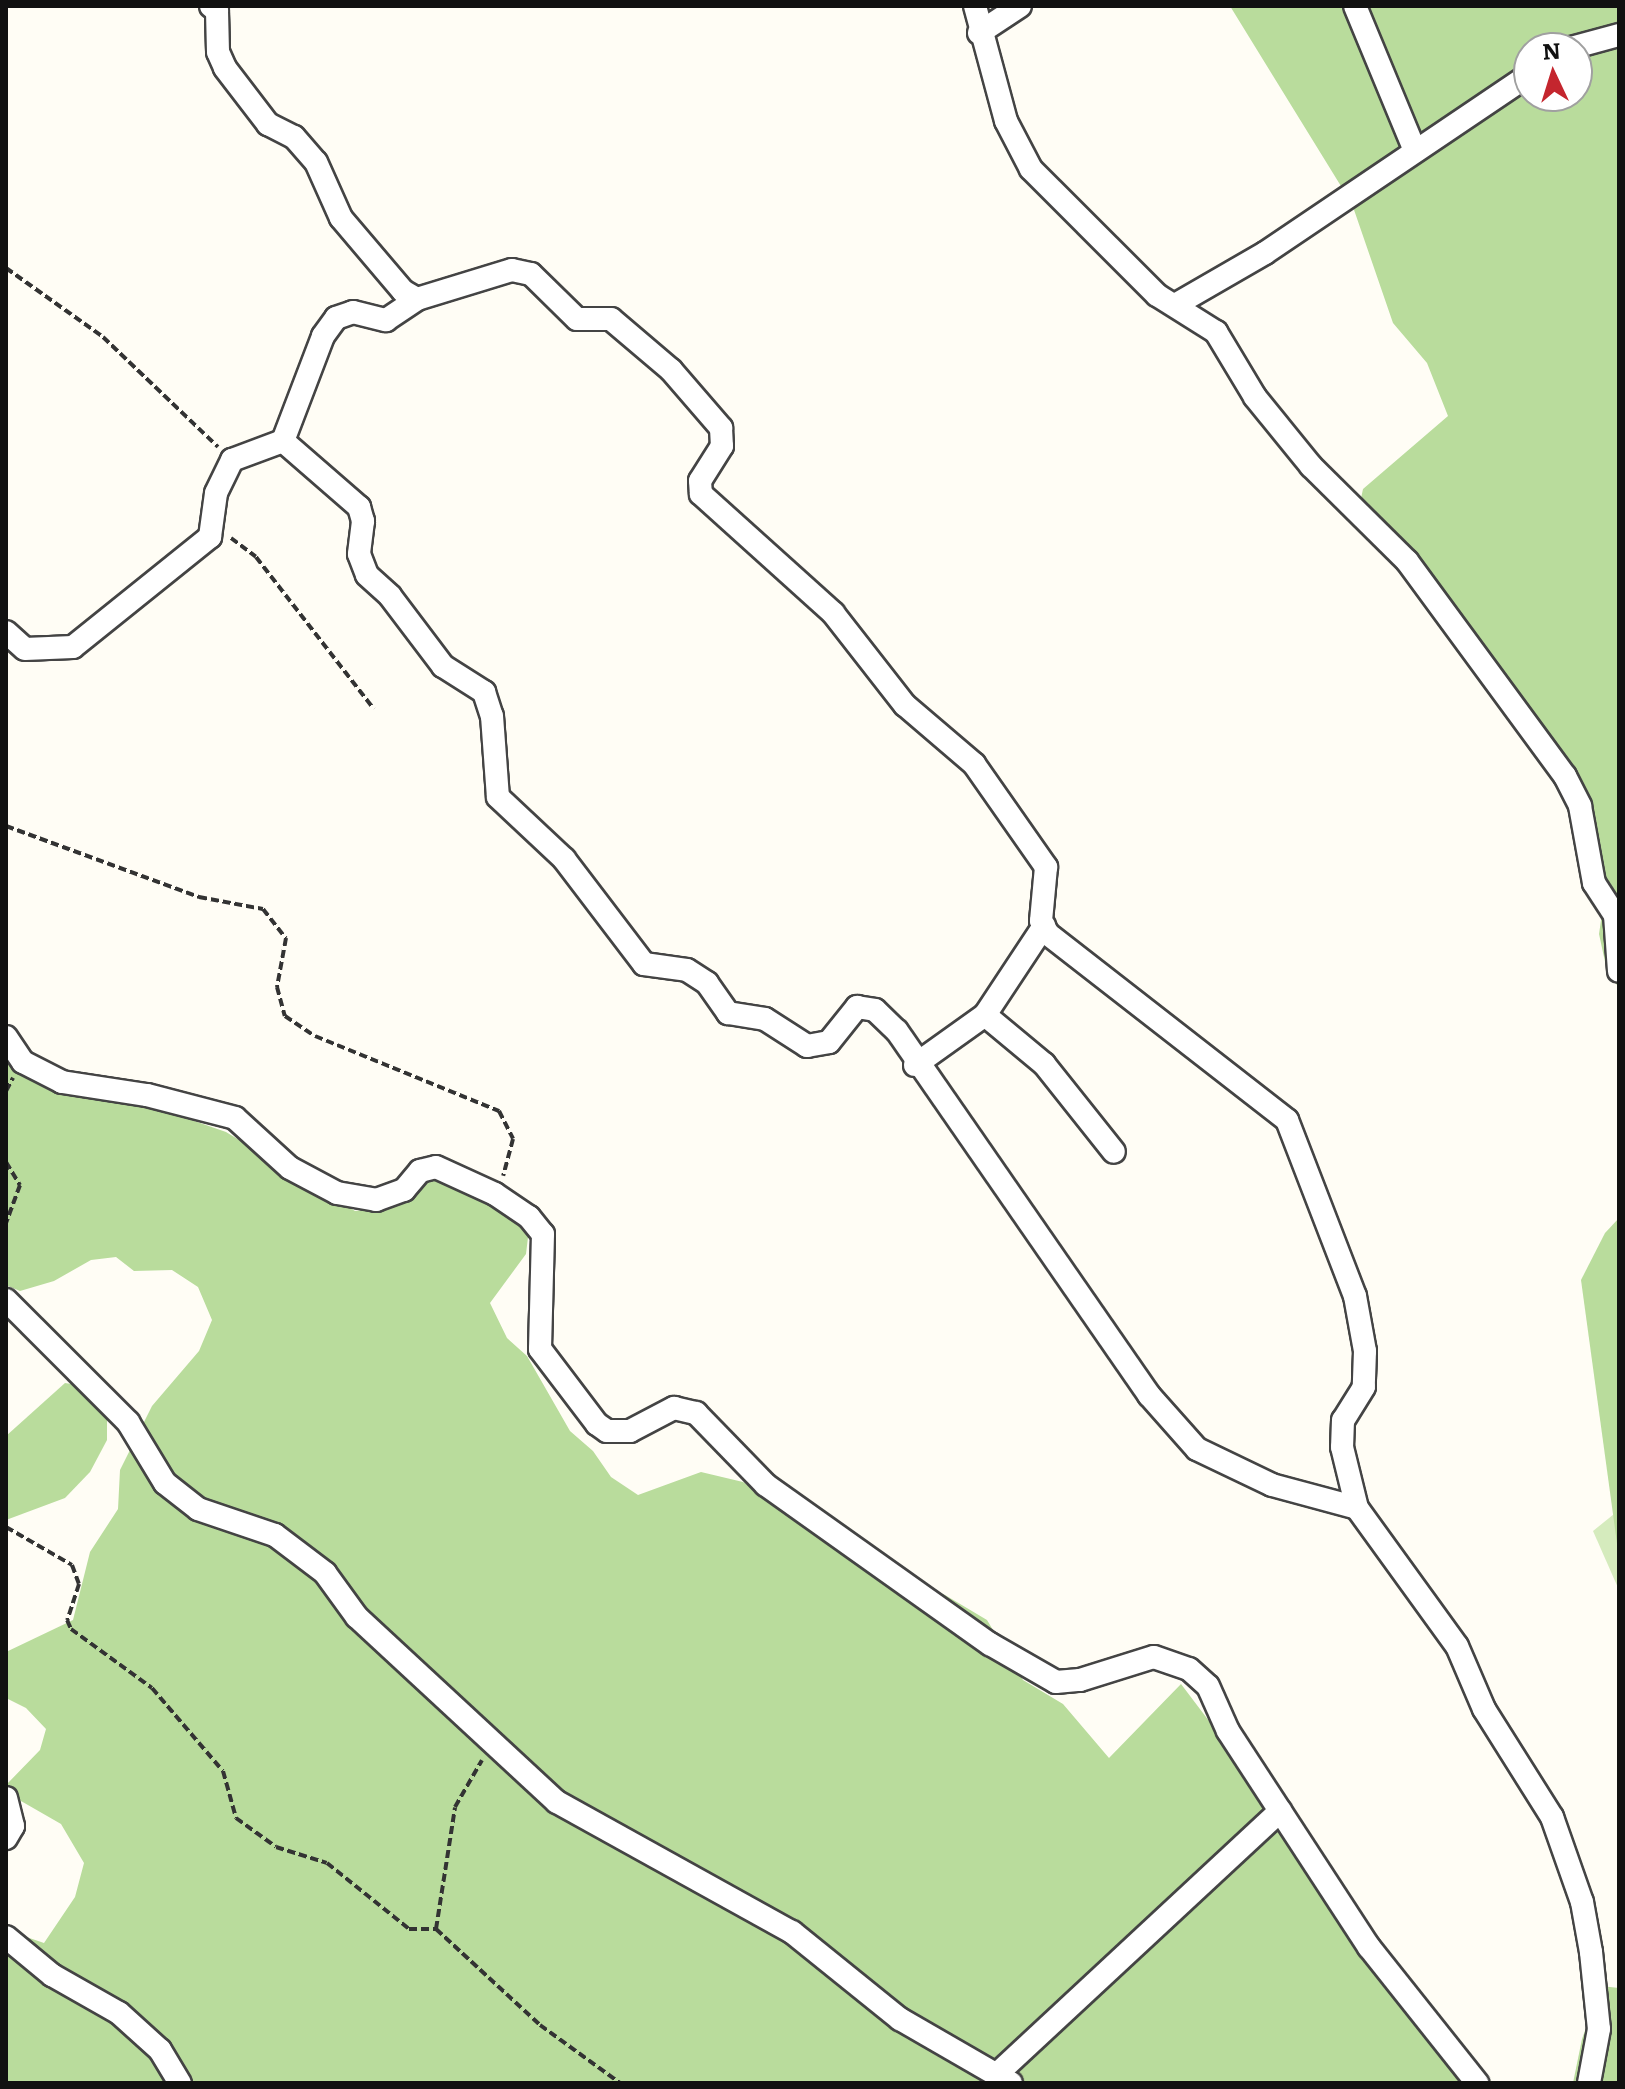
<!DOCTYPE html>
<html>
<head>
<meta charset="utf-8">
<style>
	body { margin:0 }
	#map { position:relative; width:1625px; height:2089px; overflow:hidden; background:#fffdf5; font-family:Literata,serif }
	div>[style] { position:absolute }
	.green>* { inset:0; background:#d5ebbd }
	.forest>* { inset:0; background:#b9dc9c }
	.path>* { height:4px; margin-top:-2px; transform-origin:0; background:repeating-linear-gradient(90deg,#333 0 8px,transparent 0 12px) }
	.roads { filter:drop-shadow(2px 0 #444) drop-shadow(-2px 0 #444) drop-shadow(0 2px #444) drop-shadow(0 -2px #444) }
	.minor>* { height:22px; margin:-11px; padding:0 11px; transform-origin:11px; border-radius:11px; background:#fff }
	span { translate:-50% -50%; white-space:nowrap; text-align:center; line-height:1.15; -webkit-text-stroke:8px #fff; paint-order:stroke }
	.frame { position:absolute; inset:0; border:8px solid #111; pointer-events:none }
	.north { position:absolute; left:1513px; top:32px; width:80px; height:80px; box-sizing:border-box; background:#fff; border:2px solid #a0a0a0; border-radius:50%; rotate:356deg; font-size:22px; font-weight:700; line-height:32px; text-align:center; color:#111 }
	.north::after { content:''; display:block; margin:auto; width:28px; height:36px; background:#c4262e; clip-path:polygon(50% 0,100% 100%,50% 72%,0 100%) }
</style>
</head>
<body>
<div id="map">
	<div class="green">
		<div style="clip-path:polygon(1619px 1510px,1619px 1590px,1593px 1531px)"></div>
	</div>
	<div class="forest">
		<div style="clip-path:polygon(evenodd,1230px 6px,1619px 6px,1619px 988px,1607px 971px,1599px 934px,1604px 900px,1566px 781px,1360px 503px,1363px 489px,1448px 416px,1427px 363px,1393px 323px,1352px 204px,1230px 6px,1529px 48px,1577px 48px,1577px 96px,1529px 96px,1529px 48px)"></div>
		<div style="clip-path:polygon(6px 1055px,23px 1075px,79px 1096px,137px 1101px,226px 1132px,355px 1211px,398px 1206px,430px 1178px,476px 1191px,529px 1229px,526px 1254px,490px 1303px,507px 1338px,527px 1356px,570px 1431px,593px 1451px,611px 1477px,638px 1495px,701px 1472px,743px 1482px,854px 1555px,945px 1595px,987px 1620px,1023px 1680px,1063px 1704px,1109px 1758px,1181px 1684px,1455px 2046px,1493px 2083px,6px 2083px,6px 1930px,44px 1943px,75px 1897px,84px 1863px,61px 1824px,14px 1797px,7px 1784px,40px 1750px,46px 1729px,26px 1708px,6px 1698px,6px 1652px,73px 1620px,90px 1552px,118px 1509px,120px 1470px,152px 1406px,199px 1351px,212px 1320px,198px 1287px,172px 1270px,134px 1271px,116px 1257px,91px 1260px,54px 1281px,20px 1291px,6px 1285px)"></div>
		<div style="clip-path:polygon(1619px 1218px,1619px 1558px,1581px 1280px,1605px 1233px)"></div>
		<div style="clip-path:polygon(65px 1383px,78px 1385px,107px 1416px,107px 1440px,90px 1472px,65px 1498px,6px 1520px,6px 1436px)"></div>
		<div style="clip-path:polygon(1601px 1986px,1619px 1988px,1619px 2083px,1573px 2083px,1582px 2039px)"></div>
	</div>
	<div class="path">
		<div style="left:6px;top:268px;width:119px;rotate:35.4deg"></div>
		<div style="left:103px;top:337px;width:159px;rotate:43.7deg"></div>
		<div style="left:231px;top:538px;width:31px;rotate:37deg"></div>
		<div style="left:256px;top:557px;width:192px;rotate:52.2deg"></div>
		<div style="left:6px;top:826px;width:206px;rotate:20.2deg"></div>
		<div style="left:199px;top:897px;width:65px;rotate:10.6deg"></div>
		<div style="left:263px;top:909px;width:37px;rotate:52deg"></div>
		<div style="left:286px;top:938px;width:50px;rotate:100.4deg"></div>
		<div style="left:277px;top:987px;width:30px;rotate:75deg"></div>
		<div style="left:285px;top:1016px;width:36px;rotate:34deg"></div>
		<div style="left:315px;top:1036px;width:199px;rotate:22.2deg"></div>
		<div style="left:499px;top:1111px;width:31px;rotate:63deg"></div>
		<div style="left:513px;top:1139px;width:38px;rotate:105deg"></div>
		<div style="left:6px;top:1091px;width:15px;rotate:-62deg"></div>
		<div style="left:6px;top:1162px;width:27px;rotate:59deg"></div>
		<div style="left:20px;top:1185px;width:40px;rotate:110.2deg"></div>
		<div style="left:6px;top:1527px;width:76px;rotate:29.9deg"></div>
		<div style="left:72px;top:1565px;width:20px;rotate:70deg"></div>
		<div style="left:79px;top:1584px;width:38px;rotate:108deg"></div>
		<div style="left:67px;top:1620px;width:10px;rotate:66deg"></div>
		<div style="left:71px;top:1629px;width:100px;rotate:36.1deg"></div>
		<div style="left:152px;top:1688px;width:109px;rotate:49.5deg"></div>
		<div style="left:223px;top:1771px;width:49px;rotate:74.5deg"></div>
		<div style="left:236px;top:1818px;width:49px;rotate:35.9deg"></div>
		<div style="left:276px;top:1847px;width:53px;rotate:17.4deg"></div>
		<div style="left:327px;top:1863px;width:105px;rotate:38.8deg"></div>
		<div style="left:409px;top:1929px;width:27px"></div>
		<div style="left:436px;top:1929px;width:142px;rotate:42.7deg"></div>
		<div style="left:540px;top:2025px;width:99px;rotate:35.9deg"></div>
		<div style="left:436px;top:1929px;width:123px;rotate:-81.1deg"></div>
		<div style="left:455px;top:1807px;width:54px;rotate:-60.1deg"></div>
	</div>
	<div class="roads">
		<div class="minor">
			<div style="left:211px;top:6px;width:8px;rotate:40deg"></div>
			<div style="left:217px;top:11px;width:41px;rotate:88.6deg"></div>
			<div style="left:218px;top:52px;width:17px;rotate:66deg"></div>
			<div style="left:225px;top:68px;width:71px;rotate:52.5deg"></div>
			<div style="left:268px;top:124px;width:29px;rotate:27deg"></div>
			<div style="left:294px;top:137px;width:33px;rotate:49deg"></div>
			<div style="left:316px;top:162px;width:61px;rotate:65.9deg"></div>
			<div style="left:341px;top:218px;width:96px;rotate:49.7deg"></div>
			<div style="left:403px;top:291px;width:16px;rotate:30deg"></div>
			<div style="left:975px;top:6px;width:119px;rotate:74.9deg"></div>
			<div style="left:1006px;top:121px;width:54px;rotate:62.5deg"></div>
			<div style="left:1031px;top:169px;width:178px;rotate:45deg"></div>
			<div style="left:1157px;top:295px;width:70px;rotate:32.1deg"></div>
			<div style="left:1216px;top:332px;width:76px;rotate:59deg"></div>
			<div style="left:1255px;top:397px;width:89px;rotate:50.9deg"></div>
			<div style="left:1311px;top:466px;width:135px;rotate:44.7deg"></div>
			<div style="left:1407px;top:561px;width:267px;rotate:53.7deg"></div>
			<div style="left:1565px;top:776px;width:34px;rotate:63deg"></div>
			<div style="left:1580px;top:806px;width:78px;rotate:79.7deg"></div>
			<div style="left:1594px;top:883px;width:38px;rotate:57deg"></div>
			<div style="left:1615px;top:915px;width:56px;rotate:85.9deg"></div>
			<div style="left:1355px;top:6px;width:157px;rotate:67.5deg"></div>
			<div style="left:979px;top:33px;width:49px;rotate:-33.4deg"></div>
			<div style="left:1571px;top:48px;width:50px;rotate:-15.2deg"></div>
			<div style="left:1175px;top:305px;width:104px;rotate:-30deg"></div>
			<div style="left:1265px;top:253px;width:318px;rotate:-34deg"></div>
			<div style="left:283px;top:441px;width:101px;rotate:41deg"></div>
			<div style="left:359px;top:507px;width:15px;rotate:74deg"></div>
			<div style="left:363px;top:521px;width:33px;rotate:97deg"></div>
			<div style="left:359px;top:554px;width:22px;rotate:69deg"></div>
			<div style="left:367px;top:575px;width:31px;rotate:42deg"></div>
			<div style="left:390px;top:596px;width:88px;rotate:52.9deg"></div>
			<div style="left:443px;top:666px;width:49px;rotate:32.4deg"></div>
			<div style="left:484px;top:692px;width:25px;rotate:72deg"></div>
			<div style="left:492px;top:716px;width:81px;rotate:85.8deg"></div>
			<div style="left:498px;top:797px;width:91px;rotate:43.2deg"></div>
			<div style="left:564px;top:859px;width:132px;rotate:52.7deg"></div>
			<div style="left:644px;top:964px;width:43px;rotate:7.9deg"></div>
			<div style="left:687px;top:970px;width:24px;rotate:33deg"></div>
			<div style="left:707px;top:983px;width:37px;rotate:55deg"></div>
			<div style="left:728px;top:1013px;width:37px;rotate:9deg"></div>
			<div style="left:765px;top:1019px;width:50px;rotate:32.7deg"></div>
			<div style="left:807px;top:1046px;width:22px;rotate:-10deg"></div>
			<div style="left:829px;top:1042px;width:45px;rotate:-51.3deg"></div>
			<div style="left:857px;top:1007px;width:18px;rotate:9deg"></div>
			<div style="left:875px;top:1010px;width:30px;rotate:44deg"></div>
			<div style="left:897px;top:1031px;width:443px;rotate:55.3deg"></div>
			<div style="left:1149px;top:1395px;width:72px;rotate:48.4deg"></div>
			<div style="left:1197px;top:1449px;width:83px;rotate:25.6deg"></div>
			<div style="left:1272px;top:1485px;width:88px;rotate:15.1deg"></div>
			<div style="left:6px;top:632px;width:25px;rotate:42deg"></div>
			<div style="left:25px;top:649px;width:48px;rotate:-2.4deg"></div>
			<div style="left:73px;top:647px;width:176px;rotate:-38.8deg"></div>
			<div style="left:210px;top:537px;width:44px;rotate:-82.2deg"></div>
			<div style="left:216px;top:493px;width:37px;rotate:-64deg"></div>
			<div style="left:232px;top:460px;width:54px;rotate:-20.4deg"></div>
			<div style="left:283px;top:441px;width:112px;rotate:-69.1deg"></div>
			<div style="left:323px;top:336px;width:22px;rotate:-54deg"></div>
			<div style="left:336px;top:318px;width:18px;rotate:-19deg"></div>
			<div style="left:353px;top:312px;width:34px;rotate:14deg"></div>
			<div style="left:386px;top:320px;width:37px;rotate:-34deg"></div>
			<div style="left:417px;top:299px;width:99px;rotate:-17deg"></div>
			<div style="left:512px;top:270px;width:19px;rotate:12deg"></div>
			<div style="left:531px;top:274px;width:64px;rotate:44.4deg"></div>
			<div style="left:577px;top:319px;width:34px"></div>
			<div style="left:611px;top:319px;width:79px;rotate:40.4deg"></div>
			<div style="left:671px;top:370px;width:77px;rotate:49.2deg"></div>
			<div style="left:721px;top:428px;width:18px;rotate:87deg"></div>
			<div style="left:722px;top:446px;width:41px;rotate:122.2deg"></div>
			<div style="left:700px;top:481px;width:13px;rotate:86deg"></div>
			<div style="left:701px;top:494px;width:178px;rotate:42deg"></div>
			<div style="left:833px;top:613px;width:117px;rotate:52deg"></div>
			<div style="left:905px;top:705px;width:91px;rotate:40.5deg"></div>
			<div style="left:974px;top:764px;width:126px;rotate:55deg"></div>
			<div style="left:1046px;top:867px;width:54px;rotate:95.3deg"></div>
			<div style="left:1041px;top:921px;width:15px;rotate:62deg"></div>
			<div style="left:1048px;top:934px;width:303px;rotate:37.9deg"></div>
			<div style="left:1287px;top:1120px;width:189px;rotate:68.9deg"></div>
			<div style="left:1355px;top:1296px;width:56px;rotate:79.7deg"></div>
			<div style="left:1365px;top:1351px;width:36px;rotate:92deg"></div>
			<div style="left:1364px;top:1387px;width:39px;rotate:122deg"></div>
			<div style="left:1343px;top:1420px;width:27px;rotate:92deg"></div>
			<div style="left:1342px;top:1447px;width:63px;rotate:76.2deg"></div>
			<div style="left:1357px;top:1508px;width:170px;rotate:54.1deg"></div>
			<div style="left:1457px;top:1646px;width:69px;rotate:66.8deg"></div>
			<div style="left:1484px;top:1709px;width:128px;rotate:57.8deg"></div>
			<div style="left:1552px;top:1817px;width:90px;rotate:70.6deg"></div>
			<div style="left:1582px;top:1902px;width:51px;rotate:79.8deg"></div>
			<div style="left:1591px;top:1952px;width:77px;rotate:84.1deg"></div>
			<div style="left:1599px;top:2029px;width:55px;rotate:100.5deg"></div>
			<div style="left:985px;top:1015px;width:77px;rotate:39.7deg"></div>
			<div style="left:1044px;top:1064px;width:112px;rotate:51.5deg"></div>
			<div style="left:6px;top:1037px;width:30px;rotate:56deg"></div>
			<div style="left:23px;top:1062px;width:44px;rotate:27.1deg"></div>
			<div style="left:62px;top:1082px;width:86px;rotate:8.7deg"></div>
			<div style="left:147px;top:1095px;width:91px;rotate:14.6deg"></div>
			<div style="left:235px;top:1118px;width:74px;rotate:42.3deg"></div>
			<div style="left:290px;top:1168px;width:53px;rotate:28deg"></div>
			<div style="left:337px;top:1193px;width:40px;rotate:10deg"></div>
			<div style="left:376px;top:1200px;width:30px;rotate:-20deg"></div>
			<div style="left:404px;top:1190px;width:25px;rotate:-50deg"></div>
			<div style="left:420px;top:1171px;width:16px;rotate:-14deg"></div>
			<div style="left:436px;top:1167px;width:65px;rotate:24.6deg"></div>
			<div style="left:495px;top:1194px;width:41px;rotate:34.1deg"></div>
			<div style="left:529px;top:1217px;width:22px;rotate:51deg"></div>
			<div style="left:543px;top:1234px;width:115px;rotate:91.5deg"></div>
			<div style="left:540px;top:1349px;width:94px;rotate:52.8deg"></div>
			<div style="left:597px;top:1424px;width:12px;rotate:35deg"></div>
			<div style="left:607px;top:1431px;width:23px"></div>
			<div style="left:630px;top:1431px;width:50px;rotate:-27.6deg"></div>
			<div style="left:674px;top:1408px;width:23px;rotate:13deg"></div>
			<div style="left:696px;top:1413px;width:100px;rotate:45.8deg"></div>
			<div style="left:766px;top:1485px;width:275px;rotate:35.4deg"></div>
			<div style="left:990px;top:1644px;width:76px;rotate:29.9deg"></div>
			<div style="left:1056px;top:1682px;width:24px;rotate:-5deg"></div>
			<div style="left:1080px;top:1680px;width:77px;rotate:-17.3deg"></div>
			<div style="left:1154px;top:1657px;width:37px;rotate:19deg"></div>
			<div style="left:1189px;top:1669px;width:25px;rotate:42deg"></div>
			<div style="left:1208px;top:1686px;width:49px;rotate:66deg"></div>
			<div style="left:1228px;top:1731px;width:258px;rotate:56.9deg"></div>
			<div style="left:1369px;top:1947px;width:174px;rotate:51.5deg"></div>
			<div style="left:915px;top:1065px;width:86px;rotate:-35.5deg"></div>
			<div style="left:985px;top:1015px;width:107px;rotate:-56.5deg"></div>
			<div style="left:6px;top:1300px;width:173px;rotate:45deg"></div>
			<div style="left:128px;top:1422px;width:71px;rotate:58.8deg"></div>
			<div style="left:165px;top:1483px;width:42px;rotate:38.2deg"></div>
			<div style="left:198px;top:1509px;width:81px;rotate:18.7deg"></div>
			<div style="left:275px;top:1535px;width:63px;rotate:37.2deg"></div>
			<div style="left:325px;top:1573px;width:54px;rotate:54deg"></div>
			<div style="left:357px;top:1617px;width:272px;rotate:42.8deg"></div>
			<div style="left:557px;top:1802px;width:269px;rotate:29deg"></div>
			<div style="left:792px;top:1932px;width:139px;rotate:38.9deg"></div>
			<div style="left:900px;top:2019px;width:128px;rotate:30deg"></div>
			<div style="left:6px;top:1798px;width:29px;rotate:76deg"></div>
			<div style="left:13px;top:1826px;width:14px;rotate:120deg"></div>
			<div style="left:6px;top:1937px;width:60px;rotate:39.6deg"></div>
			<div style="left:52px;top:1975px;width:77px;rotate:29.6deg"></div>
			<div style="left:119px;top:2013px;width:55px;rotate:42.1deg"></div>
			<div style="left:160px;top:2050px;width:39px;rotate:59deg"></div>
			<div style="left:996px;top:2075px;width:388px;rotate:-42.9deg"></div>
		</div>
	</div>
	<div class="frame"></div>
	<div class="north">N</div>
</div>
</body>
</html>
